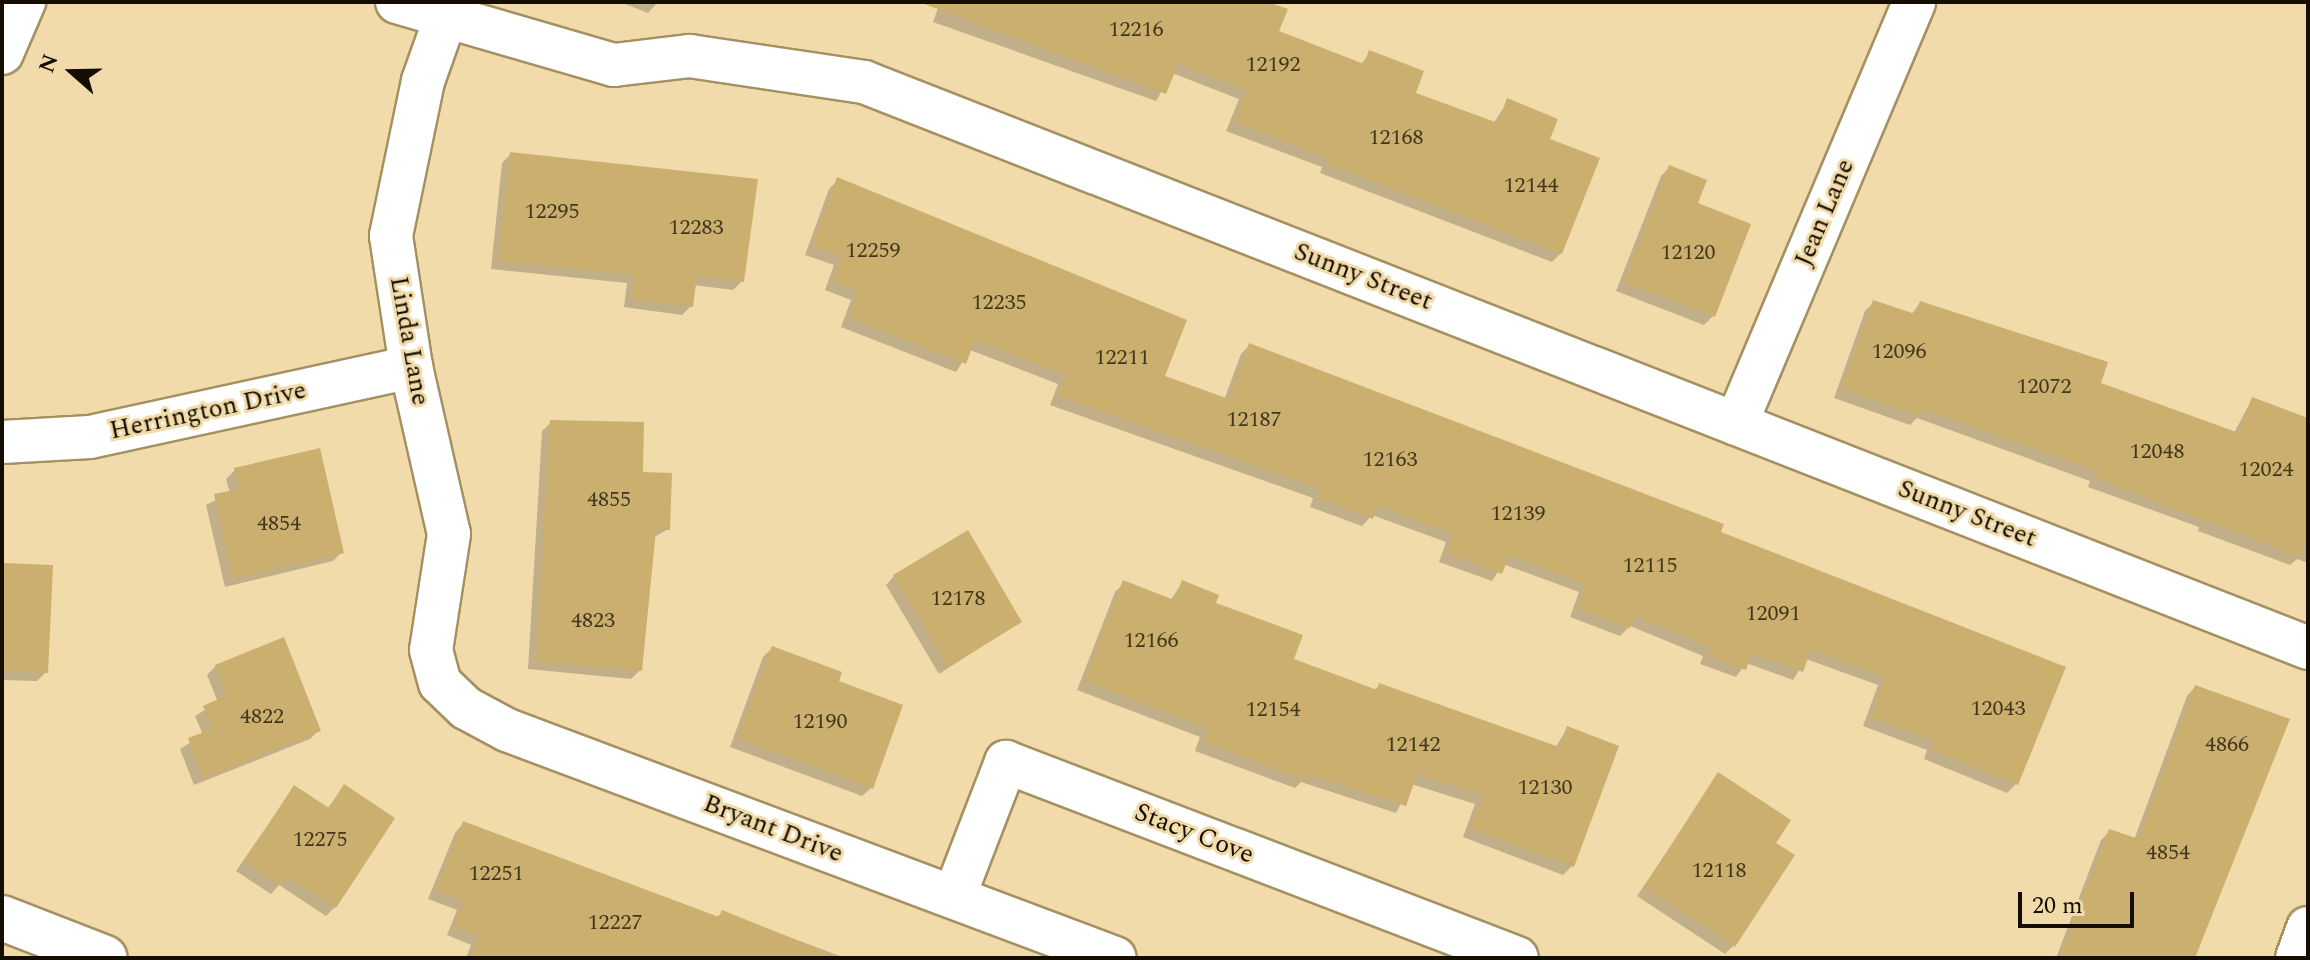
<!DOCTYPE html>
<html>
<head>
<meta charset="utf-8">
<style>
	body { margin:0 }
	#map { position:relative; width:2310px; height:960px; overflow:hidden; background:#f1dbaa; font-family:Spectral,serif }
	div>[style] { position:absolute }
	.shadow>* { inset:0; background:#0003 }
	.building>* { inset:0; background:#caaf6f }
	.roads { filter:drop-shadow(2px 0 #a49061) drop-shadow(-2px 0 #a49061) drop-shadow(0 2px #a49061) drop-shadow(0 -2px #a49061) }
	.minor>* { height:42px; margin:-21px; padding:0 21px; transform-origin:21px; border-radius:21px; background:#fff }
	.secondary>* { height:44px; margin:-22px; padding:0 22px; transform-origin:22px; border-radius:22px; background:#fff }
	span { translate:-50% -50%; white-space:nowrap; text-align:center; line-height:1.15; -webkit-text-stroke:6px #f1dbaa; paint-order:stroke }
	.number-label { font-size:22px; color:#42361c }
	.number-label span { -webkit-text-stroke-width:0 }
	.street-label { font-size:26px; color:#150d00 }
	.frame { position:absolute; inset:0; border:4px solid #150d00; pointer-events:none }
	.north { position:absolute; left:32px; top:32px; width:80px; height:80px; -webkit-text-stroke:6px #f1dbaa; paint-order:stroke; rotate:290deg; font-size:22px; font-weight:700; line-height:32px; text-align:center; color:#150d00 }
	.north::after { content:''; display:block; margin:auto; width:28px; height:36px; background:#150d00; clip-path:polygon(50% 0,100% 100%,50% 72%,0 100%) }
	.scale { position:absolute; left:2018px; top:892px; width:116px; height:36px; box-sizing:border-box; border:4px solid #150d00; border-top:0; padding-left:10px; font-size:24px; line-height:28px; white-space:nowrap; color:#150d00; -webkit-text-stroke:6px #f1dbaa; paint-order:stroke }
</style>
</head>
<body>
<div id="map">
	<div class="shadow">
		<div style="clip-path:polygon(620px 2px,658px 2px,648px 13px)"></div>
		<div style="clip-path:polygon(940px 2px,1262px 2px,1277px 32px,1360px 65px,1370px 53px,1414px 94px,1493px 124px,1508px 101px,1548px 140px,1561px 253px,1552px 262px,1320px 173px,1322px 167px,1226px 131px,1239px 99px,1172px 73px,1156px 101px,933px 22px)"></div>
		<div style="clip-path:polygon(511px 154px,742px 281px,733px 290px,694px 285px,691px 306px,682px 315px,624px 307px,627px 283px,491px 269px,502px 163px)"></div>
		<div style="clip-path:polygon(1670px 167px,1696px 205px,1713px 316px,1704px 325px,1616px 291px,1661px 176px)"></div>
		<div style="clip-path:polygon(838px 180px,1163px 377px,1224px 400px,1241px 354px,1249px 346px,1718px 533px,2016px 784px,2007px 793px,1924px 759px,1927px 750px,1863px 726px,1878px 685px,1806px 659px,1793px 680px,1746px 663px,1736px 677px,1700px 664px,1703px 656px,1630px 626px,1620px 636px,1570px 617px,1579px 592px,1503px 564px,1492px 581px,1439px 562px,1446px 542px,1372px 515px,1362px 526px,1310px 507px,1313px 498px,1050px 405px,1058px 384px,970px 350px,956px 372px,841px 327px,851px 300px,825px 290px,834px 265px,805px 255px,829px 189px)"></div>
		<div style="clip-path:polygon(1874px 302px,1911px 315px,1920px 303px,2098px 384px,2234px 433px,2252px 399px,2308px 420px,2308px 563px,2297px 559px,2290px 565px,2198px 531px,2199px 527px,2088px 487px,2090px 481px,1917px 418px,1910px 425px,1834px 398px,1865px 311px)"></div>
		<div style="clip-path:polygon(551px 422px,641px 473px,668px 529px,653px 538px,640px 670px,631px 679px,528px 669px,542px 431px)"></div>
		<div style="clip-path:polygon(235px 470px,341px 553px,333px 561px,225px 587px,206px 505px,230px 493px,226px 479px)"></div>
		<div style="clip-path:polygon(2px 565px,46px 672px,37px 681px,2px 680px)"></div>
		<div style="clip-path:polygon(894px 576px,1020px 622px,939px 674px,886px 585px)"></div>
		<div style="clip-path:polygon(1124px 583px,1170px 601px,1182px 583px,1292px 660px,1373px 691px,1380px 685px,1555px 748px,1567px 729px,1572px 866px,1563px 875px,1463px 837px,1475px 804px,1411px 784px,1396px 813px,1301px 782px,1295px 788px,1195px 751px,1200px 737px,1077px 690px,1115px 592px)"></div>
		<div style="clip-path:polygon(772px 648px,836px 682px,871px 788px,862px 796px,730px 747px,763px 657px)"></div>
		<div style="clip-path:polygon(216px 666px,319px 730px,310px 739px,194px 785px,180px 749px,203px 735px,195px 716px,218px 702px,207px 675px)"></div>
		<div style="clip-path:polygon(2195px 687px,2193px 958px,2056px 958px,2101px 840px,2110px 831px,2134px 840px,2187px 696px)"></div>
		<div style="clip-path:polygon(1719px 775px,1773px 844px,1734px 945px,1725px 954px,1637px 896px)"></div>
		<div style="clip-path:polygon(294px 787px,327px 809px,344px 787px,335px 907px,326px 916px,279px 885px,271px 894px,236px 871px)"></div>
		<div style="clip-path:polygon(463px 824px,716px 918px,723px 912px,845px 958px,466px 958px,471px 945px,447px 935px,457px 910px,428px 899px,455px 833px)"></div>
	</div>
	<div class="building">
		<div style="clip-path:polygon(919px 2px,1268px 2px,1288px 9px,1279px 31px,1364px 64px,1369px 50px,1424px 71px,1416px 93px,1498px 123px,1507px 98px,1558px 119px,1550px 139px,1600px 158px,1562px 254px,1327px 164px,1329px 159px,1234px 122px,1246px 90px,1178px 64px,1166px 94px)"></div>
		<div style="clip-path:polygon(510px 152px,758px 179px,744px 282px,697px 276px,693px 307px,631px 299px,634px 275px,498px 261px)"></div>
		<div style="clip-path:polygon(1669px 165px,1707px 180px,1698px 203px,1751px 224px,1715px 317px,1624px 282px)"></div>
		<div style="clip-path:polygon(837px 177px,1187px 320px,1165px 376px,1229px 399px,1249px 343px,1724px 524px,1721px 532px,2066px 667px,2018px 785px,1931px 750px,1935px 741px,1871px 718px,1885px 677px,1811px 650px,1803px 672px,1751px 654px,1746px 670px,1708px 656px,1711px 647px,1635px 616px,1630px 628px,1577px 608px,1586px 584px,1509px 555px,1502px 574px,1446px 553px,1453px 534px,1377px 506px,1373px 519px,1317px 498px,1321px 489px,1058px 396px,1066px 375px,975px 340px,966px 364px,849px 318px,858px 291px,832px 282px,841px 256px,812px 246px)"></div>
		<div style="clip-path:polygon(1873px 300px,1915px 314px,1920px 301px,2108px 362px,2101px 383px,2239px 433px,2252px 397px,2308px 418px,2308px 538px,2301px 558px,2096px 478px,2098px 472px,1924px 409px,1921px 417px,1841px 389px)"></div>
		<div style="clip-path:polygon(550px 420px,644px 422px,643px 472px,672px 473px,670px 530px,656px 530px,642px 671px,536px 661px)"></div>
		<div style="clip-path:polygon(320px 448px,344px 553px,233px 579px,214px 494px,239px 489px,234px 468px)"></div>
		<div style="clip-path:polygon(968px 530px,1022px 622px,948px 667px,893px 575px)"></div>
		<div style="clip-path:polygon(2px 563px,53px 565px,48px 673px,2px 671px)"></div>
		<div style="clip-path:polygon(1123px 580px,1174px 600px,1182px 580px,1219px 595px,1216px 603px,1303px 635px,1294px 659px,1377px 690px,1379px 683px,1559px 747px,1567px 726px,1619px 746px,1574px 867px,1470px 828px,1483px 795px,1417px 774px,1406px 806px,1308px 774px,1305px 780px,1203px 742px,1208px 728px,1084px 681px)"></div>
		<div style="clip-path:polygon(284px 637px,321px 731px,203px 778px,188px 738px,212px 729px,203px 706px,227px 695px,215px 665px)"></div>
		<div style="clip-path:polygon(772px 646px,842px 672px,839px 681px,903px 705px,873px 789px,737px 738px)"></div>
		<div style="clip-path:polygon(2195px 685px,2290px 719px,2195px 958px,2060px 958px,2109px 829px,2139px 839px)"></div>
		<div style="clip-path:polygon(1718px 772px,1791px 820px,1776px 843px,1795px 855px,1735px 947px,1644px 887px)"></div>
		<div style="clip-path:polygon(344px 784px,395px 818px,336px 908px,287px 876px,281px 886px,244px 862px,294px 785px,329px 808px)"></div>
		<div style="clip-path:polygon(463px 821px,719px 917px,722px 910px,841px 958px,470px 958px,478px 936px,454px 927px,464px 901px,436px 890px)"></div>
	</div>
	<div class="roads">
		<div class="minor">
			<div style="left:397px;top:2px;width:226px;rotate:16.2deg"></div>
			<div style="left:614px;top:65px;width:77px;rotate:-6.8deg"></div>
			<div style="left:690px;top:56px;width:176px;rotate:8.5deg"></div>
			<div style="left:864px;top:82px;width:1551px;rotate:21.4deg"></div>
			<div style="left:451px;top:2px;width:84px;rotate:109.5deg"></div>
			<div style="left:423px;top:81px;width:158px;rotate:101.7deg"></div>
			<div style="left:391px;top:236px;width:133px;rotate:81.3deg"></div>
			<div style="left:411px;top:367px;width:171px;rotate:77.2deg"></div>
			<div style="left:449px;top:534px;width:117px;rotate:98.8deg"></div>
			<div style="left:431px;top:650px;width:34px;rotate:75deg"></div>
			<div style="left:440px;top:683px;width:36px;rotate:44deg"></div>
			<div style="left:466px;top:708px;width:47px;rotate:28.2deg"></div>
			<div style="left:507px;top:730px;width:649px;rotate:20.56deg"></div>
			<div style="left:2px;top:53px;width:56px;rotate:-66.7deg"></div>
			<div style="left:1736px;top:424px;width:458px;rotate:-67.1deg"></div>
			<div style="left:2px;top:442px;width:88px;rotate:-3.3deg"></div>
			<div style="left:90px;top:437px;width:329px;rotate:-12.3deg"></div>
			<div style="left:954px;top:897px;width:145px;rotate:-68.9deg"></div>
			<div style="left:1006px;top:762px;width:547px;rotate:20.98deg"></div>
			<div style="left:2297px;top:958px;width:32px;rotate:-70deg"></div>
		</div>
		<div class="secondary">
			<div style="left:2px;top:918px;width:110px;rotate:21.2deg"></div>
		</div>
	</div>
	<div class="number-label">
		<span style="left:1136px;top:30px">12216</span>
		<span style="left:1273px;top:65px">12192</span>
		<span style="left:1396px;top:138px">12168</span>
		<span style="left:1531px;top:186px">12144</span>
		<span style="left:552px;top:212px">12295</span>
		<span style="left:696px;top:228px">12283</span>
		<span style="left:873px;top:251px">12259</span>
		<span style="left:1688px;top:253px">12120</span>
		<span style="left:999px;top:303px">12235</span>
		<span style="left:1899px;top:352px">12096</span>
		<span style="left:1122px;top:358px">12211</span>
		<span style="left:2044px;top:387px">12072</span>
		<span style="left:1254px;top:420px">12187</span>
		<span style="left:2157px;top:452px">12048</span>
		<span style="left:1390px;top:460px">12163</span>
		<span style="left:2266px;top:470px">12024</span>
		<span style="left:609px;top:500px">4855</span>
		<span style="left:1518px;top:514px">12139</span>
		<span style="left:279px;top:524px">4854</span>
		<span style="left:1650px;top:566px">12115</span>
		<span style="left:958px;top:599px">12178</span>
		<span style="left:1773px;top:614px">12091</span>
		<span style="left:593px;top:621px">4823</span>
		<span style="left:1151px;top:641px">12166</span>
		<span style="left:1998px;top:709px">12043</span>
		<span style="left:1273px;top:710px">12154</span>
		<span style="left:262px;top:717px">4822</span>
		<span style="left:820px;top:722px">12190</span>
		<span style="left:1413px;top:745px">12142</span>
		<span style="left:2227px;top:745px">4866</span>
		<span style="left:1545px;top:788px">12130</span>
		<span style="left:320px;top:840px">12275</span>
		<span style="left:2168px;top:853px">4854</span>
		<span style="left:1719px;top:871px">12118</span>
		<span style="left:496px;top:874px">12251</span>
		<span style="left:615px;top:923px">12227</span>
	</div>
	<div class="street-label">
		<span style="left:1825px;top:213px;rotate:-67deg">Jean Lane</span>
		<span style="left:1363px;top:277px;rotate:21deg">Sunny Street</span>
		<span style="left:409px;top:341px;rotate:80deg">Linda Lane</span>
		<span style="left:208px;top:411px;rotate:-12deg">Herrington Drive</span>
		<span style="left:1967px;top:514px;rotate:21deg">Sunny Street</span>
		<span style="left:773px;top:829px;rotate:21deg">Bryant Drive</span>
		<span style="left:1194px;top:834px;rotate:21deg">Stacy Cove</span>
	</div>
	<div class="frame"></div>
	<div class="north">N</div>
	<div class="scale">20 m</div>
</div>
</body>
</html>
